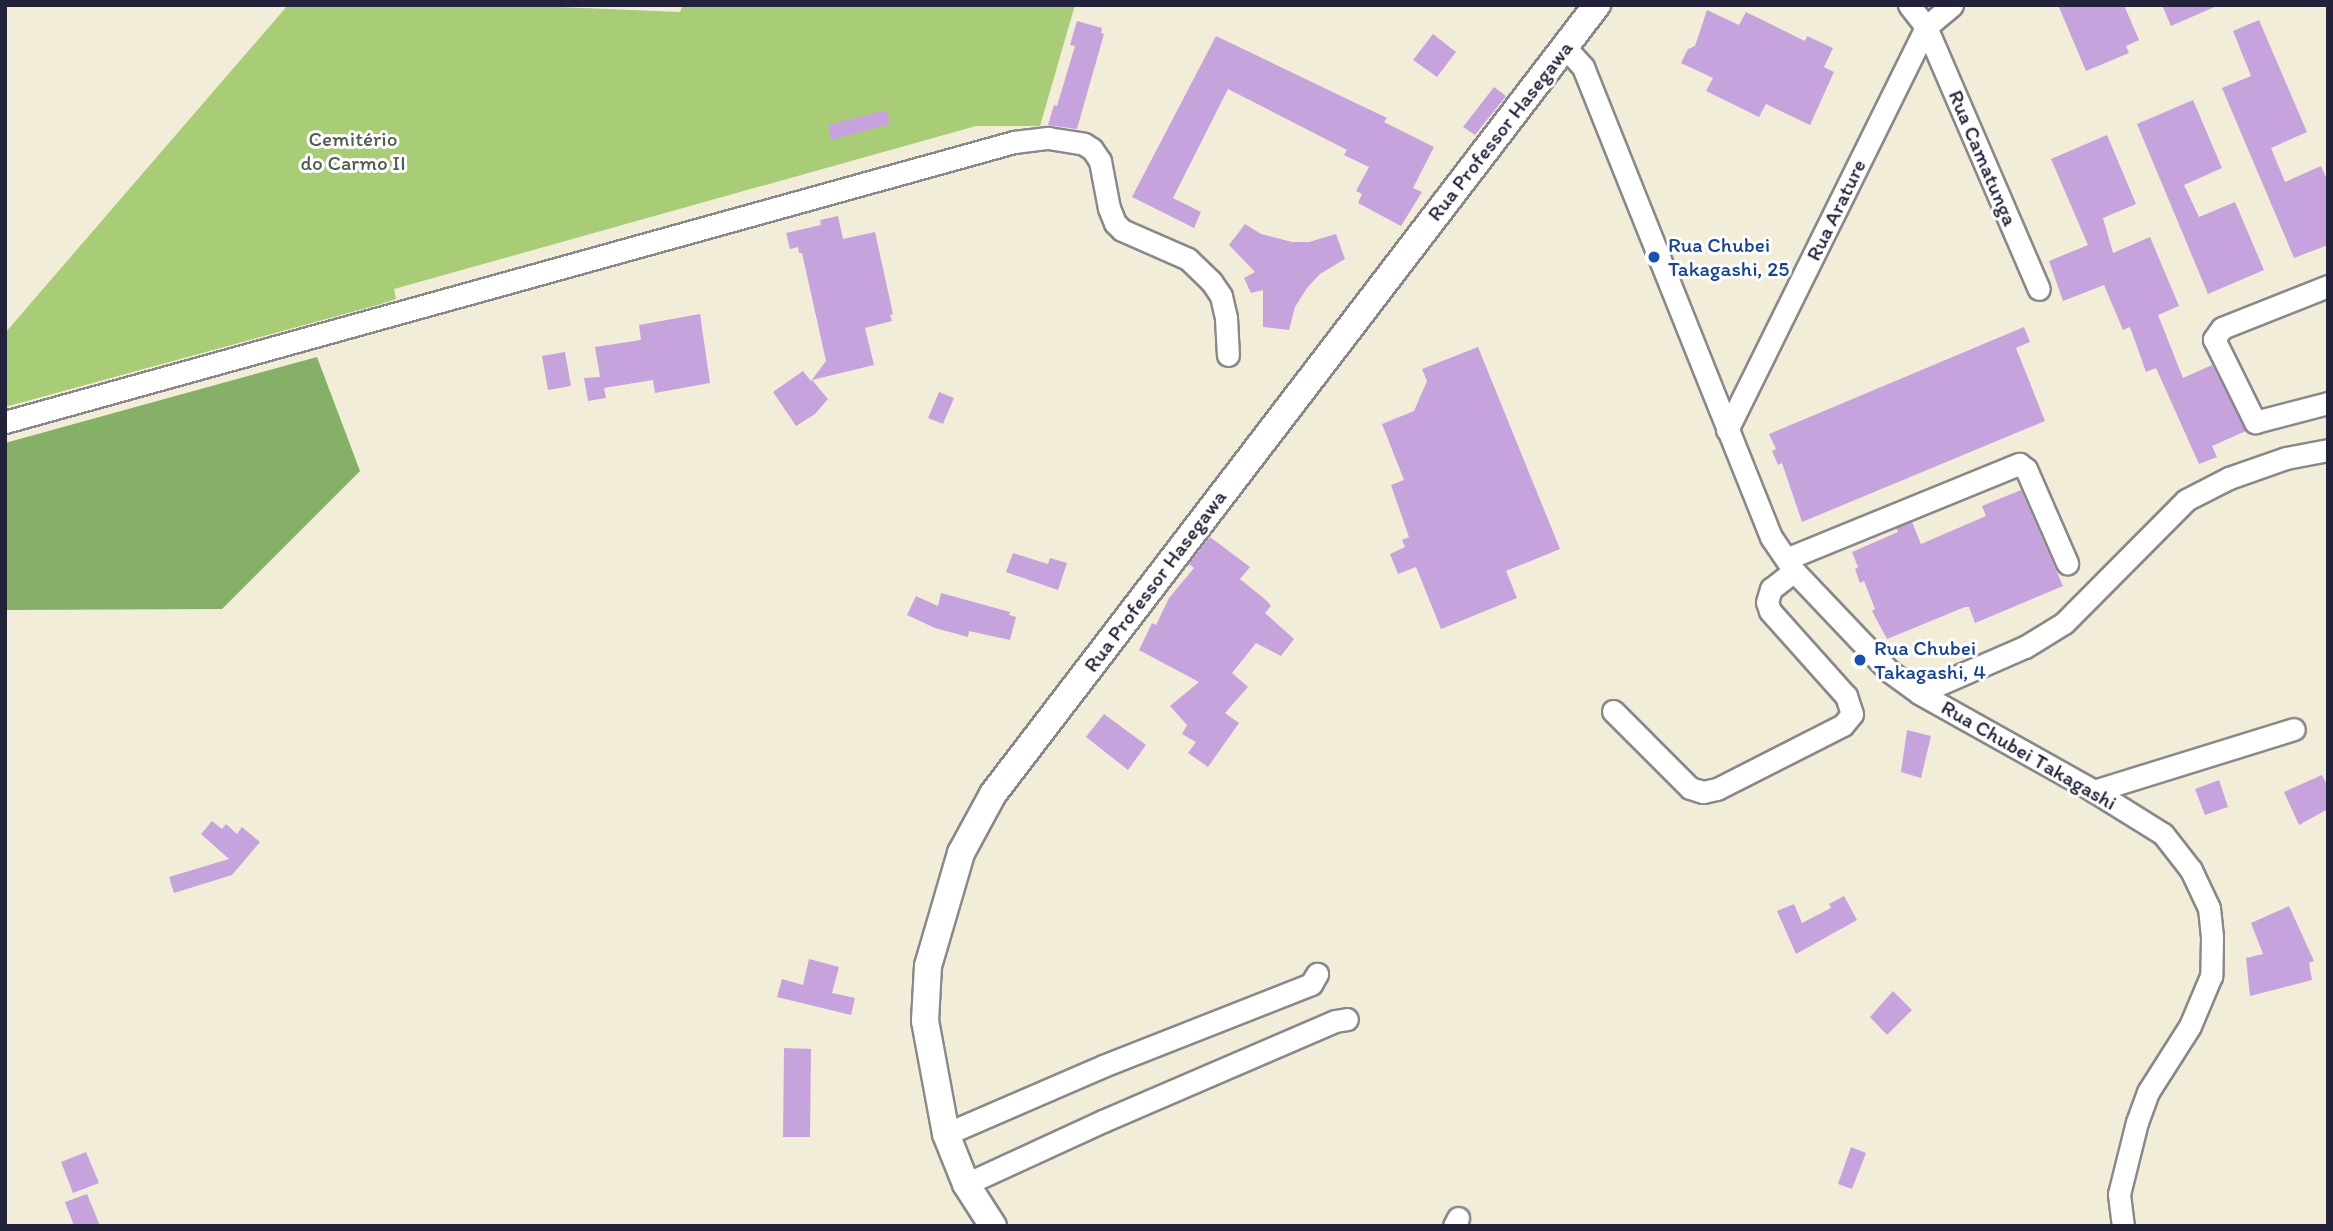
<!DOCTYPE html>
<html>
<head>
<meta charset="utf-8">
<style>
	body { margin:0 }
	#map { position:relative; width:2333px; height:1231px; overflow:hidden; background:#f2edd8; font-family:Itim,sans-serif }
	div>[style] { position:absolute }
	.green>* { inset:0; background:#a9cd77 }
	.forest>* { inset:0; background:#86b068 }
	.building>* { inset:0; background:#c7a3de }
	.roads { filter:drop-shadow(2px 0 #8a888a) drop-shadow(-2px 0 #8a888a) drop-shadow(0 2px #8a888a) drop-shadow(0 -2px #8a888a) }
	.minor>* { height:21px; margin:-10.5px; padding:0 10.5px; transform-origin:10.5px; border-radius:10.5px; background:#fff }
	.tertiary>* { height:26px; margin:-13px; padding:0 13px; transform-origin:13px; border-radius:13px; background:#fff }
	.dots>* { width:19px; height:19px; translate:-50% -50%; box-sizing:border-box; border:4px solid #fff; border-radius:50% }
	span { translate:-50% -50%; white-space:nowrap; text-align:center; line-height:1.15; -webkit-text-stroke:6px #fff; paint-order:stroke }
	.street-label { font-size:21px; color:#22223b }
	.park-label { font-size:21px; color:#515e50 }
	.transit-label { font-size:21px; color:#164399 }
	.left { translate:0 -50%; text-align:left }
	.frame { position:absolute; inset:0; border:7px solid #22223b; pointer-events:none }
</style>
</head>
<body>
<div id="map">
	<div class="green">
		<div style="clip-path:polygon(288px 5px,511px 5px,680px 12px,683px 5px,1075px 5px,1040px 126px,976px 126px,394px 289px,396px 299px,381px 304px,5px 407px,5px 333px)"></div>
	</div>
	<div class="forest">
		<div style="clip-path:polygon(317px 357px,360px 471px,222px 609px,5px 610px,5px 443px)"></div>
	</div>
	<div class="building">
		<div style="clip-path:polygon(2058px 5px,2124px 5px,2139px 40px,2126px 46px,2129px 53px,2086px 71px)"></div>
		<div style="clip-path:polygon(2162px 5px,2219px 5px,2171px 26px)"></div>
		<div style="clip-path:polygon(1707px 10px,1739px 25px,1746px 12px,1805px 41px,1807px 36px,1833px 48px,1824px 67px,1834px 72px,1810px 125px,1766px 104px,1759px 117px,1706px 91px,1713px 78px,1681px 63px,1688px 49px,1695px 46px)"></div>
		<div style="clip-path:polygon(2259px 20px,2307px 132px,2271px 148px,2285px 182px,2321px 166px,2328px 182px,2328px 245px,2294px 258px,2222px 88px,2251px 76px,2233px 31px)"></div>
		<div style="clip-path:polygon(1077px 21px,1102px 28px,1101px 33px,1104px 34px,1077px 129px,1048px 125px,1054px 105px,1057px 106px,1075px 46px,1070px 45px)"></div>
		<div style="clip-path:polygon(1433px 34px,1456px 52px,1437px 77px,1413px 60px)"></div>
		<div style="clip-path:polygon(1216px 36px,1387px 118px,1384px 122px,1434px 147px,1413px 188px,1422px 192px,1401px 226px,1358px 203px,1362px 194px,1356px 191px,1369px 167px,1344px 155px,1347px 150px,1228px 89px,1173px 198px,1201px 212px,1194px 228px,1132px 197px)"></div>
		<div style="clip-path:polygon(1494px 87px,1506px 96px,1475px 135px,1463px 127px)"></div>
		<div style="clip-path:polygon(2193px 100px,2222px 168px,2184px 185px,2199px 217px,2235px 202px,2264px 270px,2208px 294px,2137px 124px)"></div>
		<div style="clip-path:polygon(886px 110px,890px 124px,831px 140px,828px 125px)"></div>
		<div style="clip-path:polygon(2107px 135px,2136px 204px,2103px 218px,2113px 253px,2150px 237px,2179px 306px,2158px 315px,2183px 378px,2212px 365px,2246px 431px,2212px 446px,2217px 457px,2199px 464px,2156px 368px,2146px 372px,2130px 327px,2123px 330px,2104px 285px,2063px 301px,2049px 261px,2088px 245px,2051px 159px)"></div>
		<div style="clip-path:polygon(838px 216px,843px 239px,875px 232px,893px 314px,890px 315px,892px 321px,865px 328px,874px 365px,812px 380px,828px 399px,815px 414px,796px 426px,773px 392px,803px 371px,811px 381px,826px 361px,802px 253px,799px 253px,798px 247px,790px 249px,786px 233px,821px 225px,820px 220px)"></div>
		<div style="clip-path:polygon(1245px 224px,1261px 234px,1292px 242px,1309px 242px,1336px 234px,1345px 259px,1320px 274px,1307px 288px,1295px 307px,1289px 330px,1263px 327px,1263px 290px,1251px 293px,1244px 278px,1255px 272px,1229px 245px)"></div>
		<div style="clip-path:polygon(700px 314px,710px 383px,655px 393px,653px 380px,604px 388px,606px 398px,588px 401px,584px 378px,600px 377px,595px 347px,641px 340px,639px 325px)"></div>
		<div style="clip-path:polygon(2024px 327px,2030px 342px,2016px 348px,2045px 421px,1802px 522px,1782px 463px,1778px 465px,1772px 451px,1776px 449px,1769px 434px)"></div>
		<div style="clip-path:polygon(1478px 347px,1560px 549px,1506px 571px,1517px 598px,1441px 629px,1416px 567px,1398px 574px,1390px 554px,1405px 547px,1402px 540px,1409px 537px,1391px 485px,1404px 480px,1382px 424px,1414px 411px,1427px 381px,1422px 369px)"></div>
		<div style="clip-path:polygon(565px 352px,571px 386px,548px 390px,542px 356px)"></div>
		<div style="clip-path:polygon(939px 392px,954px 398px,943px 424px,928px 418px)"></div>
		<div style="clip-path:polygon(2021px 490px,2063px 586px,1975px 623px,1969px 607px,1965px 607px,1887px 639px,1872px 611px,1875px 609px,1864px 581px,1860px 583px,1855px 569px,1858px 567px,1852px 552px,1898px 532px,1896px 528px,1912px 522px,1921px 544px,1986px 516px,1982px 506px)"></div>
		<div style="clip-path:polygon(1210px 537px,1250px 567px,1240px 579px,1267px 601px,1271px 606px,1265px 613px,1294px 639px,1281px 656px,1256px 643px,1232px 673px,1248px 687px,1225px 713px,1239px 723px,1208px 767px,1188px 753px,1196px 742px,1182px 734px,1187px 725px,1170px 706px,1199px 682px,1139px 650px,1152px 623px,1156px 625px,1169px 598px,1194px 568px,1189px 564px)"></div>
		<div style="clip-path:polygon(1013px 553px,1048px 564px,1050px 558px,1067px 563px,1058px 590px,1006px 572px)"></div>
		<div style="clip-path:polygon(941px 593px,1010px 612px,1009px 615px,1016px 617px,1010px 640px,969px 631px,968px 637px,935px 628px,907px 615px,916px 596px,938px 606px)"></div>
		<div style="clip-path:polygon(1104px 714px,1146px 745px,1128px 770px,1086px 737px)"></div>
		<div style="clip-path:polygon(1907px 730px,1931px 736px,1921px 778px,1901px 772px)"></div>
		<div style="clip-path:polygon(2322px 775px,2328px 787px,2328px 809px,2299px 825px,2284px 792px)"></div>
		<div style="clip-path:polygon(2219px 780px,2228px 807px,2205px 815px,2195px 789px)"></div>
		<div style="clip-path:polygon(212px 821px,222px 829px,226px 824px,237px 834px,242px 827px,260px 842px,232px 875px,174px 893px,169px 877px,229px 859px,201px 834px)"></div>
		<div style="clip-path:polygon(1844px 896px,1857px 920px,1796px 954px,1777px 911px,1794px 904px,1802px 923px,1831px 908px,1829px 904px)"></div>
		<div style="clip-path:polygon(2289px 906px,2314px 961px,2309px 963px,2312px 980px,2250px 996px,2246px 958px,2263px 954px,2251px 923px)"></div>
		<div style="clip-path:polygon(809px 959px,839px 967px,832px 993px,855px 998px,851px 1015px,777px 997px,782px 979px,803px 985px)"></div>
		<div style="clip-path:polygon(1893px 991px,1912px 1010px,1887px 1035px,1870px 1017px)"></div>
		<div style="clip-path:polygon(784px 1048px,811px 1049px,810px 1137px,783px 1137px)"></div>
		<div style="clip-path:polygon(1851px 1147px,1866px 1153px,1852px 1189px,1838px 1184px)"></div>
		<div style="clip-path:polygon(86px 1152px,99px 1183px,73px 1193px,61px 1162px)"></div>
		<div style="clip-path:polygon(87px 1194px,100px 1226px,74px 1226px,65px 1202px)"></div>
	</div>
	<div class="roads">
		<div class="minor">
			<div style="left:1909px;top:5px;width:28px;rotate:52deg"></div>
			<div style="left:1926px;top:27px;width:34px;rotate:-40deg"></div>
			<div style="left:1926px;top:27px;width:285px;rotate:66.7deg"></div>
			<div style="left:1565px;top:47px;width:27px;rotate:48deg"></div>
			<div style="left:1583px;top:67px;width:506px;rotate:68.2deg"></div>
			<div style="left:1771px;top:537px;width:41px;rotate:55.9deg"></div>
			<div style="left:1794px;top:571px;width:138px;rotate:46.5deg"></div>
			<div style="left:1889px;top:671px;width:37px;rotate:36deg"></div>
			<div style="left:1919px;top:693px;width:201px;rotate:29.2deg"></div>
			<div style="left:2094px;top:791px;width:81px;rotate:31.9deg"></div>
			<div style="left:2163px;top:834px;width:46px;rotate:52.1deg"></div>
			<div style="left:2191px;top:870px;width:42px;rotate:64.7deg"></div>
			<div style="left:2209px;top:908px;width:29px;rotate:84deg"></div>
			<div style="left:2212px;top:937px;width:39px;rotate:91deg"></div>
			<div style="left:2211px;top:976px;width:54px;rotate:112.8deg"></div>
			<div style="left:2190px;top:1026px;width:78px;rotate:122.5deg"></div>
			<div style="left:2148px;top:1092px;width:32px;rotate:110deg"></div>
			<div style="left:2137px;top:1122px;width:74px;rotate:104deg"></div>
			<div style="left:2119px;top:1194px;width:32px;rotate:83deg"></div>
			<div style="left:2328px;top:286px;width:114px;rotate:158.4deg"></div>
			<div style="left:2222px;top:328px;width:14px;rotate:126deg"></div>
			<div style="left:2214px;top:339px;width:93px;rotate:63.7deg"></div>
			<div style="left:2255px;top:422px;width:75px;rotate:-14.6deg"></div>
			<div style="left:5px;top:422px;width:1047px;rotate:-15.51deg"></div>
			<div style="left:1014px;top:142px;width:34px;rotate:-7deg"></div>
			<div style="left:1048px;top:138px;width:36px;rotate:9deg"></div>
			<div style="left:1084px;top:144px;width:9px;rotate:32deg"></div>
			<div style="left:1092px;top:149px;width:14px;rotate:56deg"></div>
			<div style="left:1100px;top:161px;width:48px;rotate:79.2deg"></div>
			<div style="left:1109px;top:208px;width:16px;rotate:68deg"></div>
			<div style="left:1115px;top:223px;width:10px;rotate:45deg"></div>
			<div style="left:1122px;top:230px;width:72px;rotate:23.7deg"></div>
			<div style="left:1188px;top:259px;width:32px;rotate:44deg"></div>
			<div style="left:1211px;top:281px;width:18px;rotate:56deg"></div>
			<div style="left:1221px;top:296px;width:23px;rotate:77deg"></div>
			<div style="left:1226px;top:318px;width:37px;rotate:87deg"></div>
			<div style="left:1727px;top:430px;width:449px;rotate:-63.7deg"></div>
			<div style="left:1786px;top:559px;width:252px;rotate:-22.2deg"></div>
			<div style="left:2019px;top:464px;width:9px;rotate:36deg"></div>
			<div style="left:2026px;top:469px;width:103px;rotate:66.4deg"></div>
			<div style="left:1919px;top:693px;width:116px;rotate:-23.5deg"></div>
			<div style="left:2025px;top:647px;width:46px;rotate:-31.6deg"></div>
			<div style="left:2064px;top:623px;width:173px;rotate:-45.2deg"></div>
			<div style="left:2186px;top:500px;width:48px;rotate:-27.1deg"></div>
			<div style="left:2229px;top:478px;width:60px;rotate:-19.3deg"></div>
			<div style="left:2286px;top:458px;width:43px;rotate:-10.8deg"></div>
			<div style="left:1613px;top:711px;width:109px;rotate:45deg"></div>
			<div style="left:1690px;top:788px;width:14px;rotate:17deg"></div>
			<div style="left:1703px;top:792px;width:14px;rotate:-12deg"></div>
			<div style="left:1717px;top:789px;width:141px;rotate:-26.9deg"></div>
			<div style="left:1843px;top:725px;width:14px;rotate:-51deg"></div>
			<div style="left:1852px;top:714px;width:19px;rotate:-108deg"></div>
			<div style="left:1846px;top:696px;width:114px;rotate:-131.8deg"></div>
			<div style="left:1770px;top:611px;width:9px;rotate:-108deg"></div>
			<div style="left:1767px;top:602px;width:14px;rotate:-73deg"></div>
			<div style="left:1771px;top:589px;width:29px;rotate:-38deg"></div>
			<div style="left:2094px;top:791px;width:209px;rotate:-17.2deg"></div>
			<div style="left:946px;top:1134px;width:171px;rotate:-23.4deg"></div>
			<div style="left:1103px;top:1066px;width:224px;rotate:-21.5deg"></div>
			<div style="left:1311px;top:984px;width:12px;rotate:-59deg"></div>
			<div style="left:966px;top:1184px;width:151px;rotate:-24.7deg"></div>
			<div style="left:1103px;top:1121px;width:253px;rotate:-23.3deg"></div>
			<div style="left:1335px;top:1021px;width:12px;rotate:-9deg"></div>
			<div style="left:1454px;top:1226px;width:9px;rotate:-63deg"></div>
		</div>
		<div class="tertiary">
			<div style="left:993px;top:1226px;width:50px;rotate:-122.7deg"></div>
			<div style="left:966px;top:1184px;width:54px;rotate:-111.8deg"></div>
			<div style="left:946px;top:1134px;width:115px;rotate:-100.5deg"></div>
			<div style="left:925px;top:1021px;width:55px;rotate:-86.9deg"></div>
			<div style="left:928px;top:966px;width:118px;rotate:-73.7deg"></div>
			<div style="left:961px;top:853px;width:67px;rotate:-61.5deg"></div>
			<div style="left:993px;top:794px;width:994px;rotate:-52.57deg"></div>
		</div>
	</div>
	<div class="dots">
		<div style="left:1654px;top:257px;background:#1a4fb4"></div>
		<div style="left:1860px;top:660px;background:#1a4fb4"></div>
	</div>
	<div class="street-label">
		<span style="left:1500px;top:131px;rotate:-52deg">Rua Professor Hasegawa</span>
		<span style="left:1983px;top:158px;rotate:67deg">Rua Camatunga</span>
		<span style="left:1836px;top:210px;rotate:-64deg">Rua Arature</span>
		<span style="left:1155px;top:581px;rotate:-53deg">Rua Professor Hasegawa</span>
		<span style="left:2029px;top:755px;rotate:30deg">Rua Chubei Takagashi</span>
	</div>
	<div class="park-label">
		<span style="left:353px;top:151px">Cemitério<br>do Carmo II</span>
	</div>
	<div class="transit-label">
		<span class="left" style="left:1668px;top:257px">Rua Chubei<br>Takagashi, 25</span>
		<span class="left" style="left:1874px;top:660px">Rua Chubei<br>Takagashi, 4</span>
	</div>
	<div class="frame"></div>
</div>
</body>
</html>
